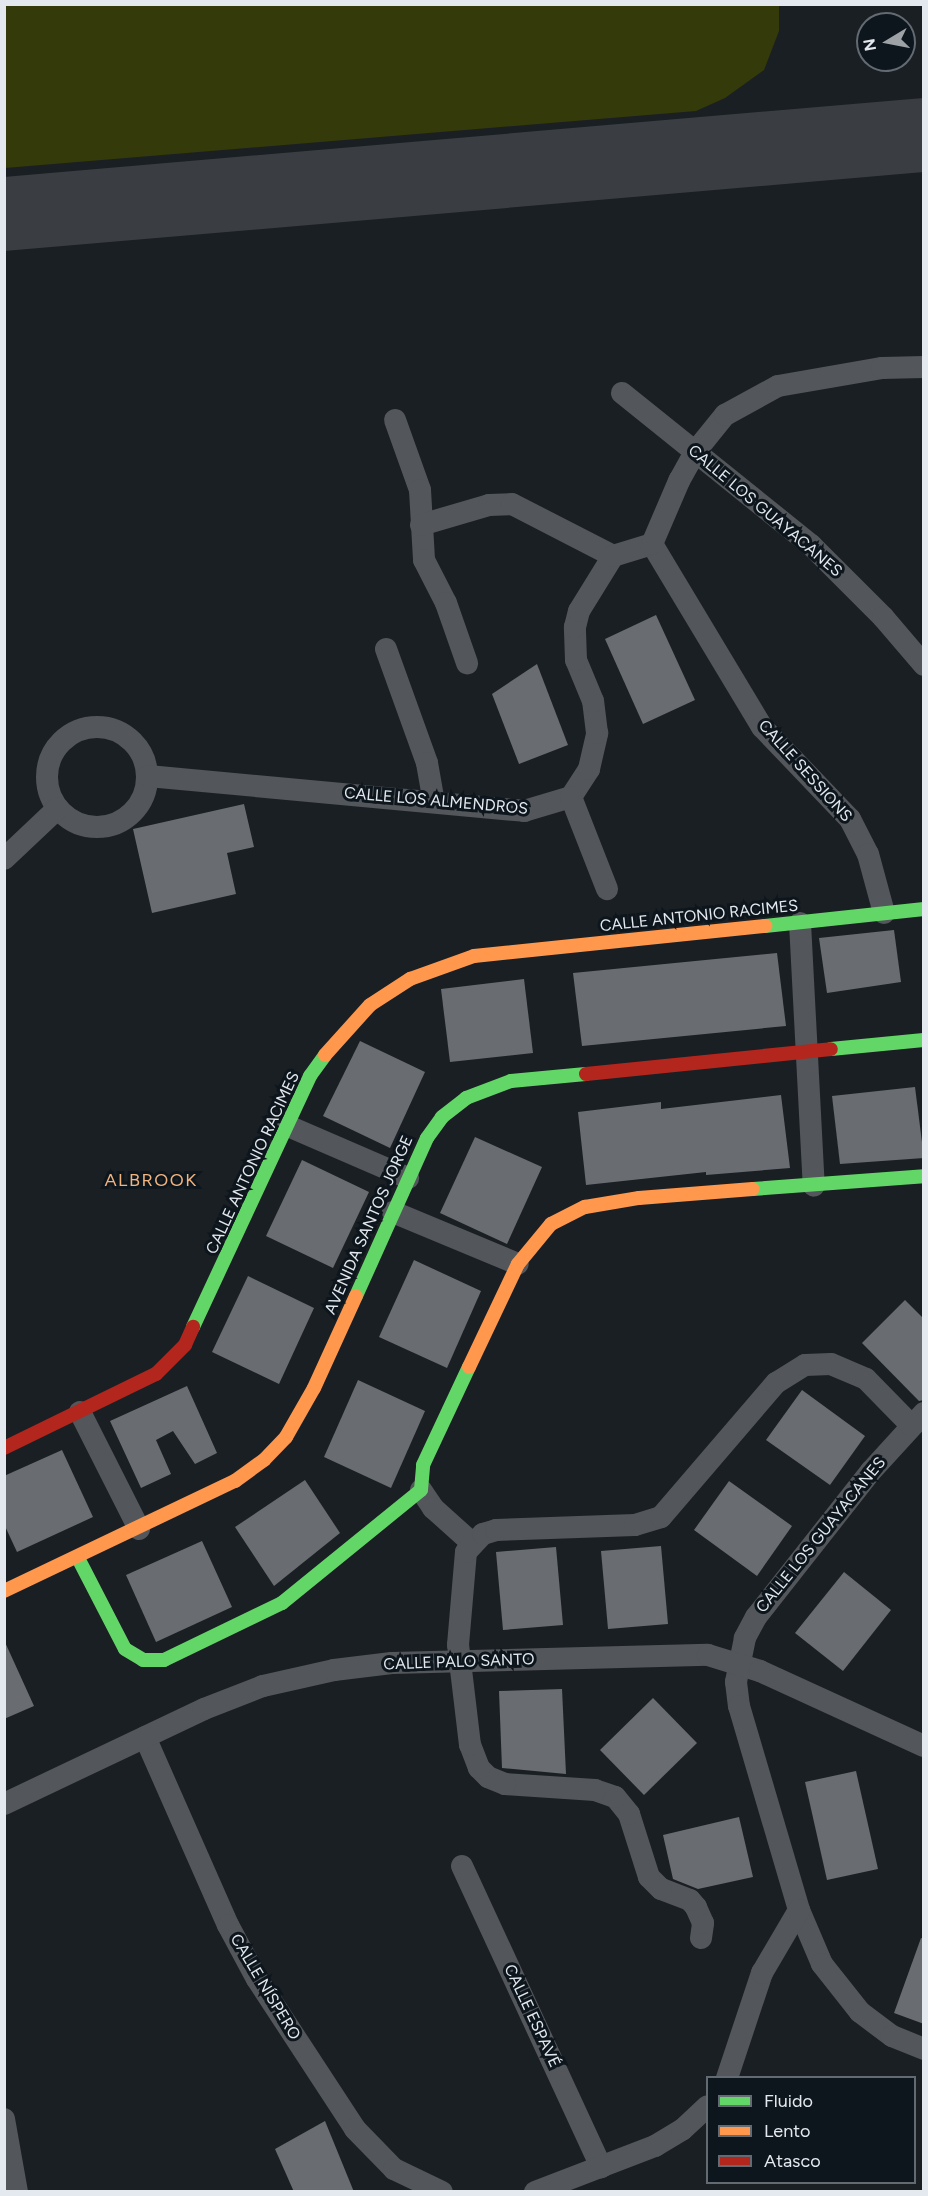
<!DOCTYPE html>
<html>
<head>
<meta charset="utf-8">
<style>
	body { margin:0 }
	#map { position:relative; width:928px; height:2196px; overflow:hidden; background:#1a1f24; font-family:Figtree,sans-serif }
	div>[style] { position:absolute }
	.green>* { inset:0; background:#353a0a }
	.taxiway>* { height:74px; margin:-37px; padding:0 37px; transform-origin:37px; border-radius:37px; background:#3a3e42 }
	.building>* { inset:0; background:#696d72 }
	.street>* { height:22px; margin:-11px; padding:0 11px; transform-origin:11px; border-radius:11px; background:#53565a }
	.street>.ring { margin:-11px; padding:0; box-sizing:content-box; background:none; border:22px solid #53565a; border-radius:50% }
	.fast>* { height:14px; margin:-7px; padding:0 7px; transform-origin:7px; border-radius:7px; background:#63d668 }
	.slow>* { height:14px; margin:-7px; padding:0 7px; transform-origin:7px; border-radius:7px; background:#ff974d }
	.jam>* { height:14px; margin:-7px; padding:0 7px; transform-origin:7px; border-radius:7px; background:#b3261e }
	span { translate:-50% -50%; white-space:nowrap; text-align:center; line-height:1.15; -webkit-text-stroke:6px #0e161d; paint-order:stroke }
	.street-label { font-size:16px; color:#e3e9ee }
	.neighbourhood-label { font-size:18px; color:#f2b47f; letter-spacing:1.5px }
	.frame { position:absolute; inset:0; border:6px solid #e3e9ee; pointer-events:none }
	.legend { position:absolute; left:706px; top:2076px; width:210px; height:108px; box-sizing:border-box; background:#0e161d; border:2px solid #636a71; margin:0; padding:8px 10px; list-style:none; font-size:18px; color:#e3e9ee }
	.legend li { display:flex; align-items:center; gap:12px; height:30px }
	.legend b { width:30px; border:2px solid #636a71 }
	.north { position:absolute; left:856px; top:12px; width:60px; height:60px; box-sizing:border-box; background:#0e161d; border:2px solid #636a71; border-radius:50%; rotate:260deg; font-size:16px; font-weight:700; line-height:24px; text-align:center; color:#e3e9ee }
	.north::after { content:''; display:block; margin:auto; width:21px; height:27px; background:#9da2a7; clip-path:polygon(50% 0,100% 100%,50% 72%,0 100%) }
</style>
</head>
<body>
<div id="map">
	<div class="green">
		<div style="clip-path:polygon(5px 4px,779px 4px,779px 31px,764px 70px,725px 98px,696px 111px,5px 168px)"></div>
	</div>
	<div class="taxiway">
		<div style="left:4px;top:214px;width:923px;rotate:-4.91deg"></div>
	</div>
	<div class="building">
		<div style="clip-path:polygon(656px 615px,695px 700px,643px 724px,605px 639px)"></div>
		<div style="clip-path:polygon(537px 664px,568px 745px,519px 764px,492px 694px)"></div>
		<div style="clip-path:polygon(244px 804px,254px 847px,227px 853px,236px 894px,152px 913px,133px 829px)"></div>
		<div style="clip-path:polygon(894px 930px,901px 982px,827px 993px,819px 938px)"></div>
		<div style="clip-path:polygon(777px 953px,786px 1026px,582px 1046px,573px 973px)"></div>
		<div style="clip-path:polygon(524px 979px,533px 1053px,450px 1062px,441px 989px)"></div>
		<div style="clip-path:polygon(360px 1041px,425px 1072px,390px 1148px,323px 1116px)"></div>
		<div style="clip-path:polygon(915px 1087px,924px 1158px,840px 1164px,832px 1096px)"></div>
		<div style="clip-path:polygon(781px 1095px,790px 1168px,706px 1175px,706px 1172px,586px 1185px,578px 1112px,661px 1102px,661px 1109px)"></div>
		<div style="clip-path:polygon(475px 1137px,542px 1167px,507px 1244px,440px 1213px)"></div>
		<div style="clip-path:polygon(302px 1160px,369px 1192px,333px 1268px,266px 1236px)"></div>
		<div style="clip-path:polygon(414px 1260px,481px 1291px,447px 1368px,379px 1337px)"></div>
		<div style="clip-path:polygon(248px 1276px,314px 1308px,279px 1384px,212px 1352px)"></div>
		<div style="clip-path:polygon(905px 1300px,924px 1319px,924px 1400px,919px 1401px,862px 1343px)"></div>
		<div style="clip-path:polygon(358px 1380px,425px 1411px,391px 1488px,324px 1457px)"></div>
		<div style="clip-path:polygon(187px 1386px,217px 1453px,195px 1464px,173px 1431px,156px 1440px,171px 1474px,141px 1488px,110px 1421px)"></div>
		<div style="clip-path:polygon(802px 1390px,865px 1436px,830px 1485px,766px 1440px)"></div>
		<div style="clip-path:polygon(62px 1450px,93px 1517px,17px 1552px,4px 1524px,4px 1476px)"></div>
		<div style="clip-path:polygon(305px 1480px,340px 1533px,274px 1586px,235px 1527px)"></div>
		<div style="clip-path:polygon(729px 1481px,792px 1526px,757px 1576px,694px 1530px)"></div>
		<div style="clip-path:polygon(202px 1541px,232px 1607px,156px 1642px,126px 1575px)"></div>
		<div style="clip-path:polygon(661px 1546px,668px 1624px,608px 1629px,601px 1551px)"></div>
		<div style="clip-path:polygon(556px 1547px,563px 1625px,503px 1630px,496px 1552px)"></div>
		<div style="clip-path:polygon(844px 1572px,891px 1610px,843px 1671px,795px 1633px)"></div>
		<div style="clip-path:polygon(4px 1640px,34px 1706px,4px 1719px)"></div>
		<div style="clip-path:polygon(562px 1689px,566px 1774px,502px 1768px,499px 1691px)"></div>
		<div style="clip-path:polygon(653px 1698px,697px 1743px,644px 1795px,600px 1750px)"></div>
		<div style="clip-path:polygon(856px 1771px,878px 1869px,827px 1880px,805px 1782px)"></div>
		<div style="clip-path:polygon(739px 1817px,753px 1877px,698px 1889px,673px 1879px,663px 1835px)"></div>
		<div style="clip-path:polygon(921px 1938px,924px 1939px,924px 2024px,894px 2013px)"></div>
		<div style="clip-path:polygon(325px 2121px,354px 2192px,294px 2192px,275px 2149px)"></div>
	</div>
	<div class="street">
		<div style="left:622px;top:393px;width:243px;rotate:38.8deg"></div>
		<div style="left:811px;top:545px;width:102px;rotate:45deg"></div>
		<div style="left:883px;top:617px;width:63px;rotate:49.5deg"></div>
		<div style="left:395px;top:420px;width:74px;rotate:70.3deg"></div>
		<div style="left:420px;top:490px;width:70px;rotate:86.7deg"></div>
		<div style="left:424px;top:560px;width:48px;rotate:62.9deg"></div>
		<div style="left:446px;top:603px;width:64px;rotate:70.7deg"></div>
		<div style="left:421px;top:525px;width:71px;rotate:-16.4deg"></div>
		<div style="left:489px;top:505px;width:23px;rotate:-2deg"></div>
		<div style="left:512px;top:504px;width:114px;rotate:27.2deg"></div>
		<div style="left:652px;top:544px;width:214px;rotate:59deg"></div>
		<div style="left:762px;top:727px;width:127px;rotate:46.3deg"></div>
		<div style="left:850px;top:819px;width:39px;rotate:63deg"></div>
		<div style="left:868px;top:854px;width:61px;rotate:74.8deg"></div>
		<div style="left:386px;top:649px;width:121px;rotate:70.2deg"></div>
		<div style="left:427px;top:763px;width:39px;rotate:80deg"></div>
		<div class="ring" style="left:47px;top:727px;width:78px;height:78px"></div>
		<div style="left:148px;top:776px;width:378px;rotate:5.3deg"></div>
		<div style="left:524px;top:811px;width:49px;rotate:-16.6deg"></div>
		<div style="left:571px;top:797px;width:33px;rotate:-57deg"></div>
		<div style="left:589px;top:769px;width:37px;rotate:-77deg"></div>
		<div style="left:597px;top:733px;width:32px;rotate:-97deg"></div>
		<div style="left:593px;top:701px;width:44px;rotate:-112.5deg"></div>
		<div style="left:576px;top:660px;width:33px;rotate:-92deg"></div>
		<div style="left:575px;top:627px;width:16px;rotate:-76deg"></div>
		<div style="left:579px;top:611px;width:65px;rotate:-58.3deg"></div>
		<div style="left:613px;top:556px;width:41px;rotate:-17.1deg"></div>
		<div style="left:652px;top:544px;width:69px;rotate:-66.8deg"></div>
		<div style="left:679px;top:481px;width:33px;rotate:-61deg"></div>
		<div style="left:695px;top:452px;width:48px;rotate:-51deg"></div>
		<div style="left:725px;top:415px;width:60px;rotate:-28.7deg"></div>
		<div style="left:778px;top:386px;width:106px;rotate:-9.8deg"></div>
		<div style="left:882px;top:368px;width:42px;rotate:-1.4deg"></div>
		<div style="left:571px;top:797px;width:99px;rotate:68.6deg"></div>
		<div style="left:4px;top:859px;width:74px;rotate:-43.4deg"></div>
		<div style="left:800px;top:923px;width:263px;rotate:87deg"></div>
		<div style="left:288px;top:1126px;width:131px;rotate:23.4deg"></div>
		<div style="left:393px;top:1212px;width:135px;rotate:22.6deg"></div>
		<div style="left:80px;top:1412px;width:131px;rotate:63.2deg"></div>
		<div style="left:924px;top:1413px;width:79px;rotate:132.4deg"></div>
		<div style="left:871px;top:1471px;width:186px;rotate:128.2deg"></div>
		<div style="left:756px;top:1617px;width:24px;rotate:118deg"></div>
		<div style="left:745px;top:1638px;width:45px;rotate:101.6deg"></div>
		<div style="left:736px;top:1682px;width:24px;rotate:83deg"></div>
		<div style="left:739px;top:1706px;width:213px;rotate:73.6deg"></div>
		<div style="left:799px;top:1910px;width:59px;rotate:66.9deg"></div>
		<div style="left:822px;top:1964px;width:61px;rotate:51.6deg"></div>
		<div style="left:860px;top:2012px;width:40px;rotate:37deg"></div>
		<div style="left:892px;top:2036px;width:35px;rotate:22deg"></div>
		<div style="left:421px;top:1490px;width:22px;rotate:56deg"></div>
		<div style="left:433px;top:1508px;width:52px;rotate:41.9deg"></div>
		<div style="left:145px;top:1737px;width:206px;rotate:66.2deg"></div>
		<div style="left:228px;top:1925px;width:61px;rotate:61.8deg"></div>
		<div style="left:257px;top:1979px;width:179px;rotate:56.8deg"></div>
		<div style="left:355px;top:2129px;width:56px;rotate:45.7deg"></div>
		<div style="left:394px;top:2169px;width:53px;rotate:25.6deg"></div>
		<div style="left:4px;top:1804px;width:221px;rotate:-25.4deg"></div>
		<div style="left:204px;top:1709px;width:63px;rotate:-21.3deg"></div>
		<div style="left:263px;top:1686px;width:73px;rotate:-12.7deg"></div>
		<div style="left:334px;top:1670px;width:58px;rotate:-6.9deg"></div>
		<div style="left:392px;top:1663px;width:316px;rotate:-1.5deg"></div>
		<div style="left:708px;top:1655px;width:54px;rotate:17.1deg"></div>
		<div style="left:760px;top:1671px;width:180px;rotate:24.6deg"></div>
		<div style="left:462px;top:1866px;width:332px;rotate:65.2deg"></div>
		<div style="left:701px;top:1938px;width:15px;rotate:-82deg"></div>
		<div style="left:703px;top:1923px;width:17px;rotate:-114deg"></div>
		<div style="left:696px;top:1907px;width:9px;rotate:-131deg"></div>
		<div style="left:690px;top:1900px;width:31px;rotate:-159deg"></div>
		<div style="left:661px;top:1889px;width:17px;rotate:-135deg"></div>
		<div style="left:649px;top:1877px;width:66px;rotate:-107.6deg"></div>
		<div style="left:629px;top:1814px;width:22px;rotate:-129deg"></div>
		<div style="left:615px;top:1797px;width:21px;rotate:-161deg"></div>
		<div style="left:595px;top:1790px;width:90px;rotate:-176.2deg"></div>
		<div style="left:505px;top:1784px;width:18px;rotate:-158deg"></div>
		<div style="left:488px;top:1777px;width:13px;rotate:-135deg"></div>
		<div style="left:479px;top:1768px;width:25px;rotate:-111deg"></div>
		<div style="left:470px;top:1745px;width:101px;rotate:-96.8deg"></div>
		<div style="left:458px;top:1645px;width:93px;rotate:-85.1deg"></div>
		<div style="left:466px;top:1552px;width:25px;rotate:-47deg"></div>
		<div style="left:483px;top:1534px;width:14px;rotate:-17deg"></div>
		<div style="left:496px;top:1530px;width:139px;rotate:-2.1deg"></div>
		<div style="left:635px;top:1525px;width:27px;rotate:-17deg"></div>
		<div style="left:661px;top:1517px;width:177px;rotate:-49.4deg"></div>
		<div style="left:776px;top:1383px;width:34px;rotate:-32deg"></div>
		<div style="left:805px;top:1365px;width:26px;rotate:-2deg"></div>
		<div style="left:831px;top:1364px;width:38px;rotate:23deg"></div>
		<div style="left:866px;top:1379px;width:64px;rotate:45.6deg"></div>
		<div style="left:727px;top:2078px;width:111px;rotate:-71.6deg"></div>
		<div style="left:762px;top:1973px;width:73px;rotate:-59.6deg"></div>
		<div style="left:4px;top:2119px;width:74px;rotate:79.9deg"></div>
		<div style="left:535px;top:2192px;width:129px;rotate:-21deg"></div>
		<div style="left:655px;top:2146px;width:31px;rotate:-31deg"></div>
		<div style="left:682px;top:2130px;width:35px;rotate:-43deg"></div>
	</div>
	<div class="fast">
		<div style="left:765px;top:926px;width:160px;rotate:-6.1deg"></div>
		<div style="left:831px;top:1049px;width:93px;rotate:-5.5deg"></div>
		<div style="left:753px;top:1189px;width:171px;rotate:-4.3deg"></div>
		<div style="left:356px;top:1296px;width:173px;rotate:-65.8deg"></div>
		<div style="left:427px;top:1138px;width:26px;rotate:-54deg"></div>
		<div style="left:442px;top:1117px;width:31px;rotate:-38deg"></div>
		<div style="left:466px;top:1098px;width:48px;rotate:-20.7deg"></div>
		<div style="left:511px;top:1081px;width:75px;rotate:-5.3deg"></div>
		<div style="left:193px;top:1327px;width:277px;rotate:-65deg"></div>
		<div style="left:310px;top:1076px;width:26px;rotate:-54deg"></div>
		<div style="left:78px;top:1558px;width:102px;rotate:62.7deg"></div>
		<div style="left:125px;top:1649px;width:21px;rotate:31deg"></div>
		<div style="left:143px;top:1660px;width:21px"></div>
		<div style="left:164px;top:1660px;width:131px;rotate:-25.8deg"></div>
		<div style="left:282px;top:1603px;width:179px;rotate:-39.1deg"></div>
		<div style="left:421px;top:1490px;width:25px;rotate:-85deg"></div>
		<div style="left:423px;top:1465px;width:108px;rotate:-64.9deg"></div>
	</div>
	<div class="slow">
		<div style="left:325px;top:1055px;width:67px;rotate:-48deg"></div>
		<div style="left:370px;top:1005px;width:48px;rotate:-33deg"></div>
		<div style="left:410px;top:979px;width:68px;rotate:-19.8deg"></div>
		<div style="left:474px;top:956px;width:293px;rotate:-5.9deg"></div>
		<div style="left:469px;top:1367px;width:114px;rotate:-64.6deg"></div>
		<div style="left:518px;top:1264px;width:52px;rotate:-50.5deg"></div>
		<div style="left:551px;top:1224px;width:38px;rotate:-27deg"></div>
		<div style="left:585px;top:1207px;width:55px;rotate:-9.5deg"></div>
		<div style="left:639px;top:1198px;width:114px;rotate:-4.5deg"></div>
		<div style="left:4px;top:1591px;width:256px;rotate:-25.5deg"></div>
		<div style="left:235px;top:1481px;width:36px;rotate:-36deg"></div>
		<div style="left:264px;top:1460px;width:32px;rotate:-46deg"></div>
		<div style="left:286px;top:1437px;width:56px;rotate:-60.3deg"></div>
		<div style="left:314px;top:1388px;width:101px;rotate:-65.5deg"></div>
	</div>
	<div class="jam">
		<div style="left:586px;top:1074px;width:246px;rotate:-5.8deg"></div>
		<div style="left:4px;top:1448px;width:169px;rotate:-26deg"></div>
		<div style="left:156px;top:1374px;width:41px;rotate:-45deg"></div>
		<div style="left:185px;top:1345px;width:20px;rotate:-66deg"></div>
	</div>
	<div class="street-label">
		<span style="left:765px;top:511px;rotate:40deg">CALLE LOS GUAYACANES</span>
		<span style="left:805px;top:771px;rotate:48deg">CALLE SESSIONS</span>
		<span style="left:436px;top:801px;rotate:5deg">CALLE LOS ALMENDROS</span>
		<span style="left:699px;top:916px;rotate:-6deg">CALLE ANTONIO RACIMES</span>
		<span style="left:253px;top:1163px;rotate:-65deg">CALLE ANTONIO RACIMES</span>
		<span style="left:369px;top:1225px;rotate:-66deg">AVENIDA SANTOS JORGE</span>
		<span style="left:821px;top:1535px;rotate:-51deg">CALLE LOS GUAYACANES</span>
		<span style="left:459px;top:1662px;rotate:-2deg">CALLE PALO SANTO</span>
		<span style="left:265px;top:1987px;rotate:59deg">CALLE NÍSPERO</span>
		<span style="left:532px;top:2016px;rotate:65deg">CALLE ESPAVÉ</span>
	</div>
	<div class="neighbourhood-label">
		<span style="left:151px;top:1180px">ALBROOK</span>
	</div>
	<div class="frame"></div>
	<ul class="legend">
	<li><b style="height:8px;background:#63d668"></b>Fluido</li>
	<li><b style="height:8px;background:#ff974d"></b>Lento</li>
	<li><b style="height:8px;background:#b3261e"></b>Atasco</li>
	</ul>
	<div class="north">N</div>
</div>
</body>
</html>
